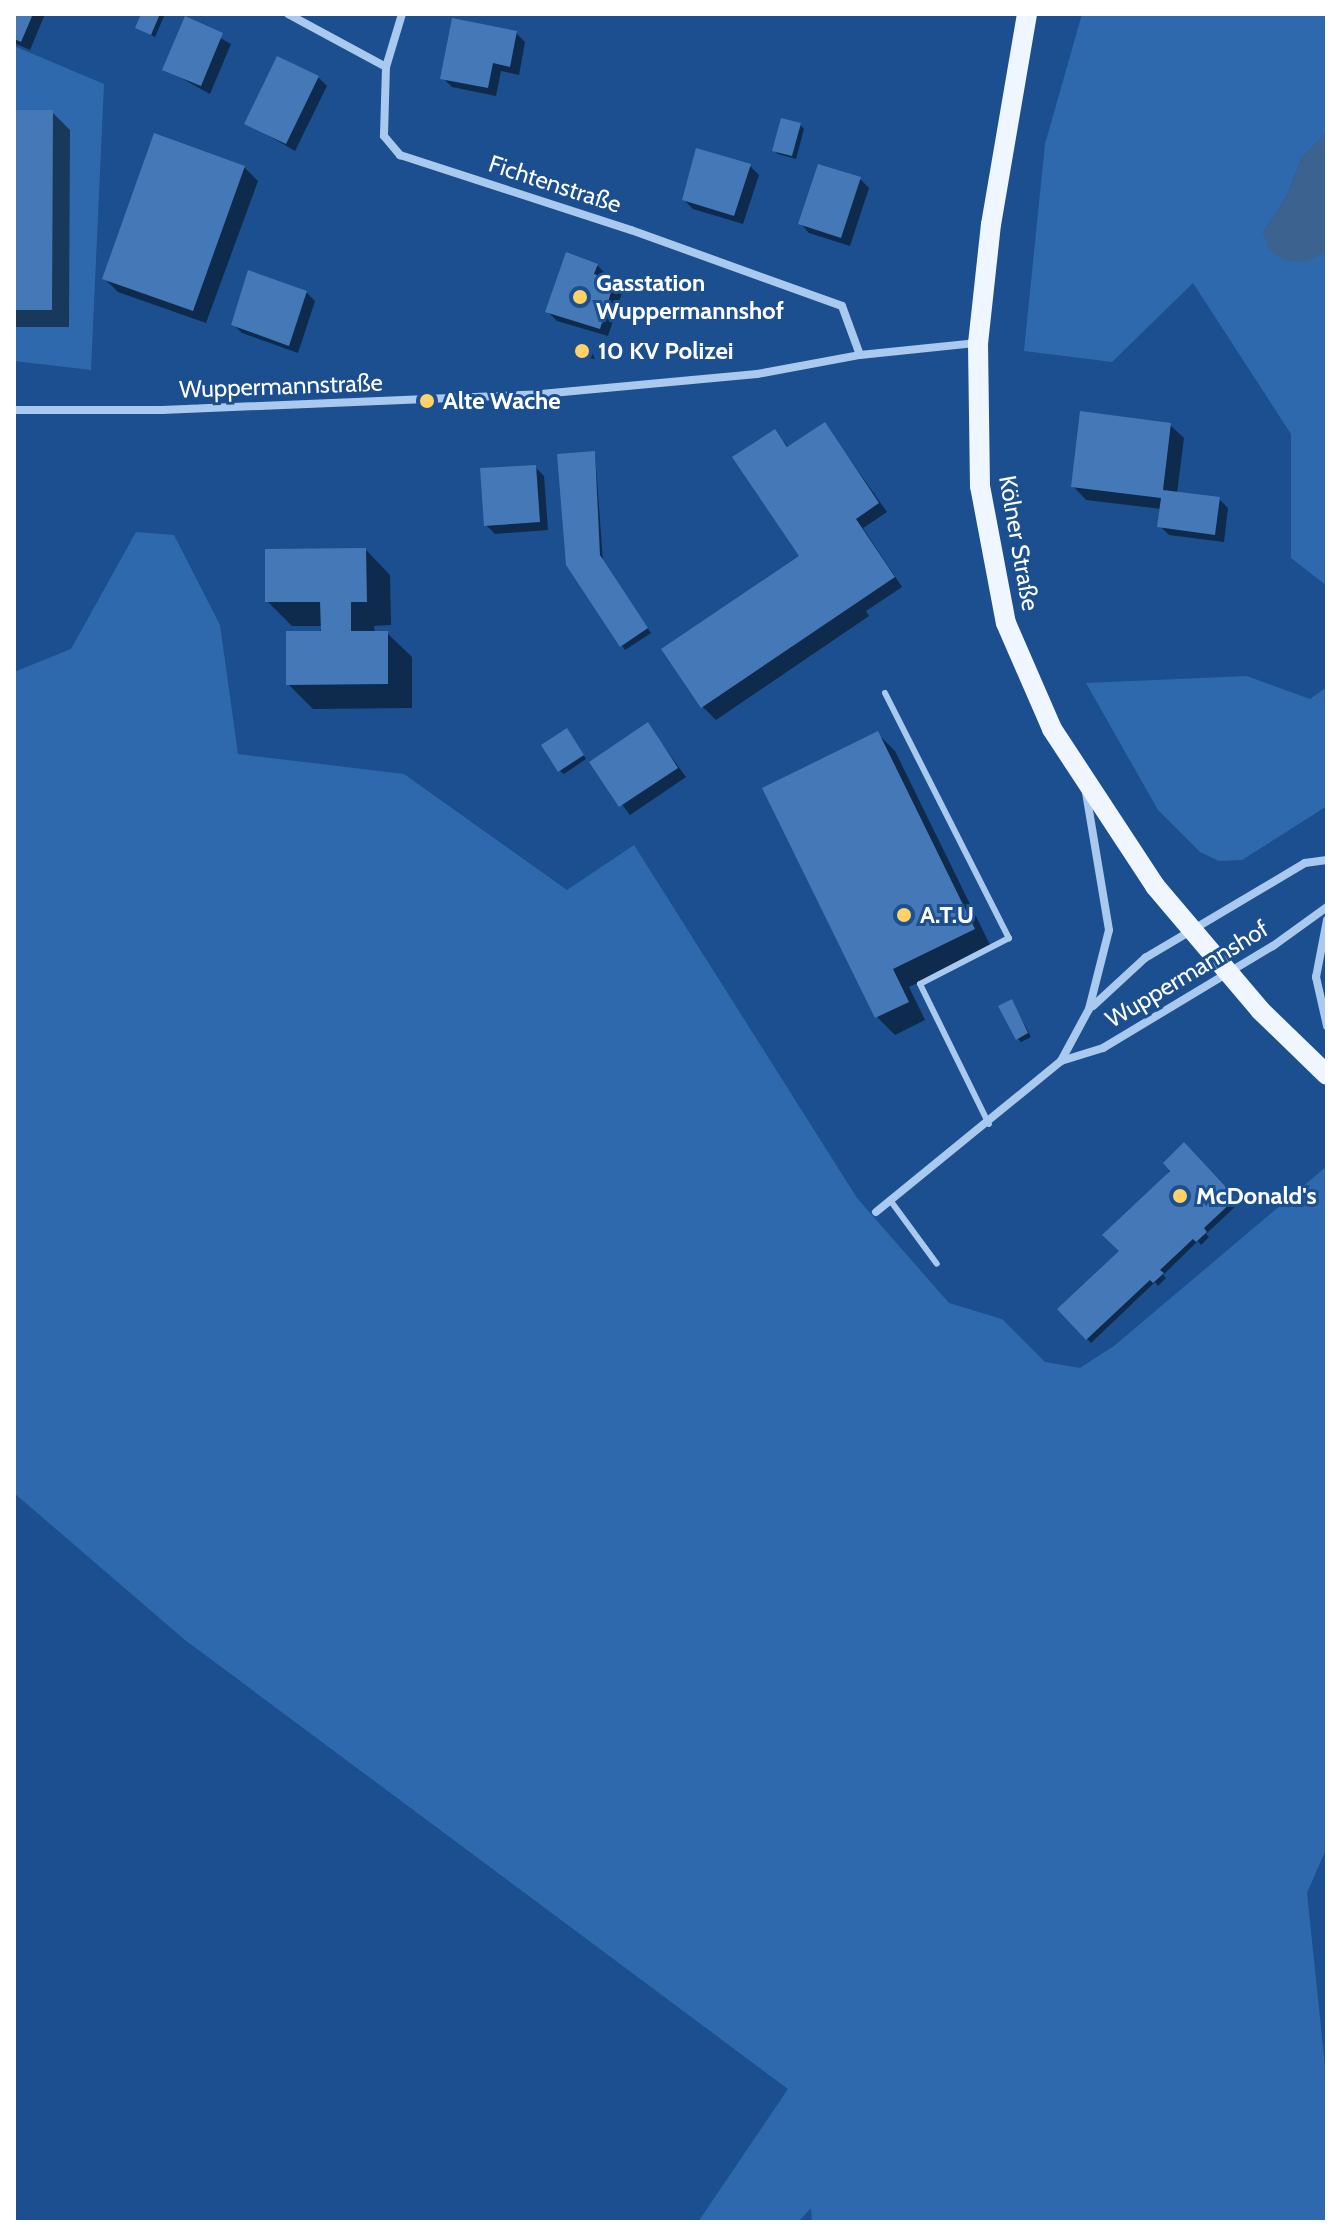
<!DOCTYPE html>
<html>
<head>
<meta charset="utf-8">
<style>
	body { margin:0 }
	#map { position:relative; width:1341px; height:2236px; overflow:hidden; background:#1b4f8f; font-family:Cabin,sans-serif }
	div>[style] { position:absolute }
	.green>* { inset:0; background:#2e69ad }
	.water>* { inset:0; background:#3c6290 }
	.shadow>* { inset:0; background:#0007 }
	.building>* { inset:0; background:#4478b7 }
	.service>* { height:6px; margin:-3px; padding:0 3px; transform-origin:3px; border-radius:3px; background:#a9c9ee }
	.minor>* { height:8px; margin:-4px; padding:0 4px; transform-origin:4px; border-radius:4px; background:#a9c9ee }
	.primary>* { height:20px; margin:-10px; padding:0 10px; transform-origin:10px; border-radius:10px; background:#f0f6ff }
	.dots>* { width:22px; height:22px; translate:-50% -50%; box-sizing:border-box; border:4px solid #1b4f8f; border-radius:50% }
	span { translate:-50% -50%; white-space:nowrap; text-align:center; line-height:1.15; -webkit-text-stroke:6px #1b4f8f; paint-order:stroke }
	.street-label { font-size:24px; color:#fff }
	.poi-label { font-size:24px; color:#fff; font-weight:700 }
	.left { translate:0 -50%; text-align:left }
	.frame { position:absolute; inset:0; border:16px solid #fff; pointer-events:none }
</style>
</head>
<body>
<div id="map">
	<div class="green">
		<div style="clip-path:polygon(1082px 14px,1327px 14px,1327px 132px,1301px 159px,1288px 194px,1263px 233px,1327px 251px,1327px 586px,1291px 558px,1291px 434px,1193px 283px,1112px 362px,1024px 351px,1045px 144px)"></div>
		<div style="clip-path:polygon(14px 46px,104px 84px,91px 370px,14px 361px)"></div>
		<div style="clip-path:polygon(136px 532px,174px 535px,220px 625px,238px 754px,404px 774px,567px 890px,634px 845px,857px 1198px,949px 1303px,1002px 1319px,1045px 1362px,1080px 1368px,1114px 1346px,1327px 1166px,1327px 1847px,1307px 1893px,1327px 2085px,1327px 2222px,812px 2222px,811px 2208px,798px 2222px,698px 2222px,788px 2089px,185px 1640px,14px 1493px,14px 672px,71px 649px)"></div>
		<div style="clip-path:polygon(1247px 676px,1310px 699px,1327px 687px,1327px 806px,1242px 860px,1219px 861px,1200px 852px,1158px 810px,1086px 683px)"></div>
	</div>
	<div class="water">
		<div style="clip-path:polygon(1327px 132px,1327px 251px,1306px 262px,1285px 260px,1270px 251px,1263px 233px,1288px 194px,1301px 159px)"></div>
	</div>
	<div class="shadow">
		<div style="clip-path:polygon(14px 14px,45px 14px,30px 50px,14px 43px)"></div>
		<div style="clip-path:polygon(143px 14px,165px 14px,155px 37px,137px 27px)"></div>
		<div style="clip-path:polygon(186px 19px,231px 44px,210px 94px,165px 69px)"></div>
		<div style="clip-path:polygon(516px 33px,525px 42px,519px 75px,501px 71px,496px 96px,452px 87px,443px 78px)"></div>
		<div style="clip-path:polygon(318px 77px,327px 86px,295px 151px,247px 123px)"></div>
		<div style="clip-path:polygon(14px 112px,52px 112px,70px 130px,69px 327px,14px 327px)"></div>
		<div style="clip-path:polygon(800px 125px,804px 129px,796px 159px,778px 154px,774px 150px)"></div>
		<div style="clip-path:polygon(750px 166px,759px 175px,743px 224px,693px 209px,684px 200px)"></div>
		<div style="clip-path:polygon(244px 167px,258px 181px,206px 323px,118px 292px,104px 278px)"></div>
		<div style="clip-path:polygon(860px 179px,869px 188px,850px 246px,809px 233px,801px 224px)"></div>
		<div style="clip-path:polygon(597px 265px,606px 274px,604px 280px,622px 293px,608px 336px,557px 321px,548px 312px)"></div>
		<div style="clip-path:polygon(306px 292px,315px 301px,298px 353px,242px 333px,233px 324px)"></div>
		<div style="clip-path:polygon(590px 347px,595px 359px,574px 356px)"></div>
		<div style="clip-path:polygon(825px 424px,887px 512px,863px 528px,902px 587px,866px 611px,869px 616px,716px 720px,702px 706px,802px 557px,775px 431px,789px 448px)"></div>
		<div style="clip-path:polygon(1170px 425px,1184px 438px,1177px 493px,1219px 499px,1228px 508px,1224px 542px,1169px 535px,1160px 526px,1162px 509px,1086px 500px,1073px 486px)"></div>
		<div style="clip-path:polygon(595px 453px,603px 561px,651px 633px,625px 650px,573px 574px)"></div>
		<div style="clip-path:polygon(535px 467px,544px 476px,548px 530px,495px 534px,486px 525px)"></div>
		<div style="clip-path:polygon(366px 550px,390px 575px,391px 625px,374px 626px,375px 633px,387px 633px,412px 657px,412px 708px,313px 709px,288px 684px,323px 626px,292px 626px,267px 601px)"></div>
		<div style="clip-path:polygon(648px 725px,686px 777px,630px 815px,591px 763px)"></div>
		<div style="clip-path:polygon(877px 733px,895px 751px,991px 947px,909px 987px,925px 1020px,895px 1035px,877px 1017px)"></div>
		<div style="clip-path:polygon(570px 734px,586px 759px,564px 774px,560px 771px)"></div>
		<div style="clip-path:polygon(1012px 1001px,1031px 1037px,1021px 1042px,1017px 1038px)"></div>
		<div style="clip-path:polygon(1184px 1145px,1239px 1203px,1206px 1234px,1209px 1237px,1201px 1245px,1198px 1241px,1163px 1275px,1166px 1278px,1158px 1286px,1155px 1282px,1091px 1343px,1060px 1310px,1122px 1251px)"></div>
	</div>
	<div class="building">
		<div style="clip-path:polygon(14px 14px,33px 14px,21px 42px,14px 39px)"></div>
		<div style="clip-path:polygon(141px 14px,160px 14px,151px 35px,135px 28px)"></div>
		<div style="clip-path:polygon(185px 16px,223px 33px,201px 86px,162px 70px)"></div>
		<div style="clip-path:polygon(452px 18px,517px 31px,510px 67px,493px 63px,488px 88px,440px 79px)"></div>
		<div style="clip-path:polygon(277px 56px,319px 76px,286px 144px,244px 124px)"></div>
		<div style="clip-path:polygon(14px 110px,53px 110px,52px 310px,14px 310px)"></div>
		<div style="clip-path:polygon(781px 118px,801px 123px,792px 156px,772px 151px)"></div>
		<div style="clip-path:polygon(154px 133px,245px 166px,193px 311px,102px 279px)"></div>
		<div style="clip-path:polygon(696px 148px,751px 164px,734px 216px,682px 200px)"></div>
		<div style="clip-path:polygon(818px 164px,861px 177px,841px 238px,798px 224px)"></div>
		<div style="clip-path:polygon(566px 252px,598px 264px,594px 274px,614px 282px,600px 329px,545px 312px)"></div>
		<div style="clip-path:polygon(248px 270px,307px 291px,289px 346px,231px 325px)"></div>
		<div style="clip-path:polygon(591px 345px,592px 355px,572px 357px,572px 346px)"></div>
		<div style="clip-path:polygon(1080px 411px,1171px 423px,1163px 490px,1220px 497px,1215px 535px,1157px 527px,1161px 498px,1071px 487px)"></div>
		<div style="clip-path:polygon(825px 422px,879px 503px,856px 519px,895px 577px,701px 708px,661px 649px,799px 556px,732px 457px,775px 429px,787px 447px)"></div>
		<div style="clip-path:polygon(595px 451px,600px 555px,648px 628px,620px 647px,566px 565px,557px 454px)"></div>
		<div style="clip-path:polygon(536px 465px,540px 522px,484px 526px,480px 468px)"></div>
		<div style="clip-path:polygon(366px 548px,367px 602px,351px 602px,351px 631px,388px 631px,388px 684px,286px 685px,286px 631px,321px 631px,320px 602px,265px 602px,265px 549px)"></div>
		<div style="clip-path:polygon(648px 722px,678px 768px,619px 807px,589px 762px)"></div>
		<div style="clip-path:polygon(567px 728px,584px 755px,558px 772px,541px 745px)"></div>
		<div style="clip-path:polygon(878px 731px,975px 929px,893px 969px,909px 1002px,875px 1018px,762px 788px)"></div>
		<div style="clip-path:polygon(1012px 999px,1028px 1033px,1016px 1040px,998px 1006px)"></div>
		<div style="clip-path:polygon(1184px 1142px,1236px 1198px,1204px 1228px,1207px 1232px,1196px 1242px,1193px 1239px,1160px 1270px,1164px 1273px,1153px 1283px,1150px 1280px,1086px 1340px,1057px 1309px,1119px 1251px,1102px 1235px,1170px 1171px,1163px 1163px)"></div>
	</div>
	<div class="service">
		<div style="left:885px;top:693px;width:275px;rotate:63.2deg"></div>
		<div style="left:1009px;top:938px;width:100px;rotate:152.7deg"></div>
		<div style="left:920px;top:984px;width:156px;rotate:63.8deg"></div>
		<div style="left:890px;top:1200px;width:79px;rotate:53.7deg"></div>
	</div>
	<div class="minor">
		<div style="left:288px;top:14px;width:111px;rotate:28.4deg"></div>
		<div style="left:386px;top:67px;width:69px;rotate:91.7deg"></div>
		<div style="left:384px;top:136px;width:25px;rotate:50deg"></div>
		<div style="left:400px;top:155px;width:243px;rotate:18deg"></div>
		<div style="left:631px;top:230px;width:224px;rotate:19.8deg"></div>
		<div style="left:842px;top:306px;width:52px;rotate:69.8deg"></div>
		<div style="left:386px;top:67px;width:55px;rotate:-73.2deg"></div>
		<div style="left:14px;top:410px;width:148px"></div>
		<div style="left:162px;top:410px;width:379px;rotate:-2.4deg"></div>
		<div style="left:541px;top:394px;width:217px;rotate:-5.3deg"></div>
		<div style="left:757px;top:374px;width:105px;rotate:-10.5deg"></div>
		<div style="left:860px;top:355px;width:118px;rotate:-5.9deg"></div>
		<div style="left:1327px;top:920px;width:58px;rotate:100.9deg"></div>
		<div style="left:1316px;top:977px;width:50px;rotate:77.3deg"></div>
		<div style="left:1093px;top:1006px;width:71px;rotate:-42.7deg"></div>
		<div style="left:1145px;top:958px;width:186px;rotate:-30.7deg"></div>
		<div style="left:1305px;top:863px;width:22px;rotate:-8deg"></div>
		<div style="left:1061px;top:1061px;width:44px;rotate:-17.2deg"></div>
		<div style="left:1103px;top:1048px;width:198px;rotate:-31deg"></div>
		<div style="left:1273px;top:946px;width:67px;rotate:-35.8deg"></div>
		<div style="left:876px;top:1212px;width:239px;rotate:-39.2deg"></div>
		<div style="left:1061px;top:1061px;width:59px;rotate:-61.7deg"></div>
		<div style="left:1089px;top:1009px;width:81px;rotate:-75.8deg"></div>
		<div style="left:1109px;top:930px;width:139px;rotate:-99.5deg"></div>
	</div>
	<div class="primary">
		<div style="left:1027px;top:14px;width:213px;rotate:99.7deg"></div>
		<div style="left:991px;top:224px;width:120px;rotate:96.2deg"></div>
		<div style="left:978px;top:343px;width:143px;rotate:89.2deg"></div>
		<div style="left:980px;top:486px;width:139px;rotate:79.3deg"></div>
		<div style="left:1006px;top:623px;width:116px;rotate:66.5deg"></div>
		<div style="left:1052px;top:729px;width:188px;rotate:56.7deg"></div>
		<div style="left:1155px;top:886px;width:162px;rotate:49.7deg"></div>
		<div style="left:1260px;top:1010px;width:93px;rotate:44.1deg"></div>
	</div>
	<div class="dots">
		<div style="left:580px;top:297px;background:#ffd166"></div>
		<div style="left:582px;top:351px;background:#ffd166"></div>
		<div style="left:427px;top:401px;background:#ffd166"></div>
		<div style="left:904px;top:915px;background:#ffd166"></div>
		<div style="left:1180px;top:1196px;background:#ffd166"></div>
	</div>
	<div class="street-label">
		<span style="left:555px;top:184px;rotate:18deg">Fichtenstraße</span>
		<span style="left:281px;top:386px;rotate:-2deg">Wuppermannstraße</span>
		<span style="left:1019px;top:543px;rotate:80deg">Kölner Straße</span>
		<span style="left:1187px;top:974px;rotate:-31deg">Wuppermannshof</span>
	</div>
	<div class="poi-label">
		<span class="left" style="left:596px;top:297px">Gasstation<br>Wuppermannshof</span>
		<span class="left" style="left:598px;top:351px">10 KV Polizei</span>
		<span class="left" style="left:443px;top:401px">Alte Wache</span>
		<span class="left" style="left:920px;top:915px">A.T.U</span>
		<span class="left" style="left:1196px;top:1196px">McDonald's</span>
	</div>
	<div class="frame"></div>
</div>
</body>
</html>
